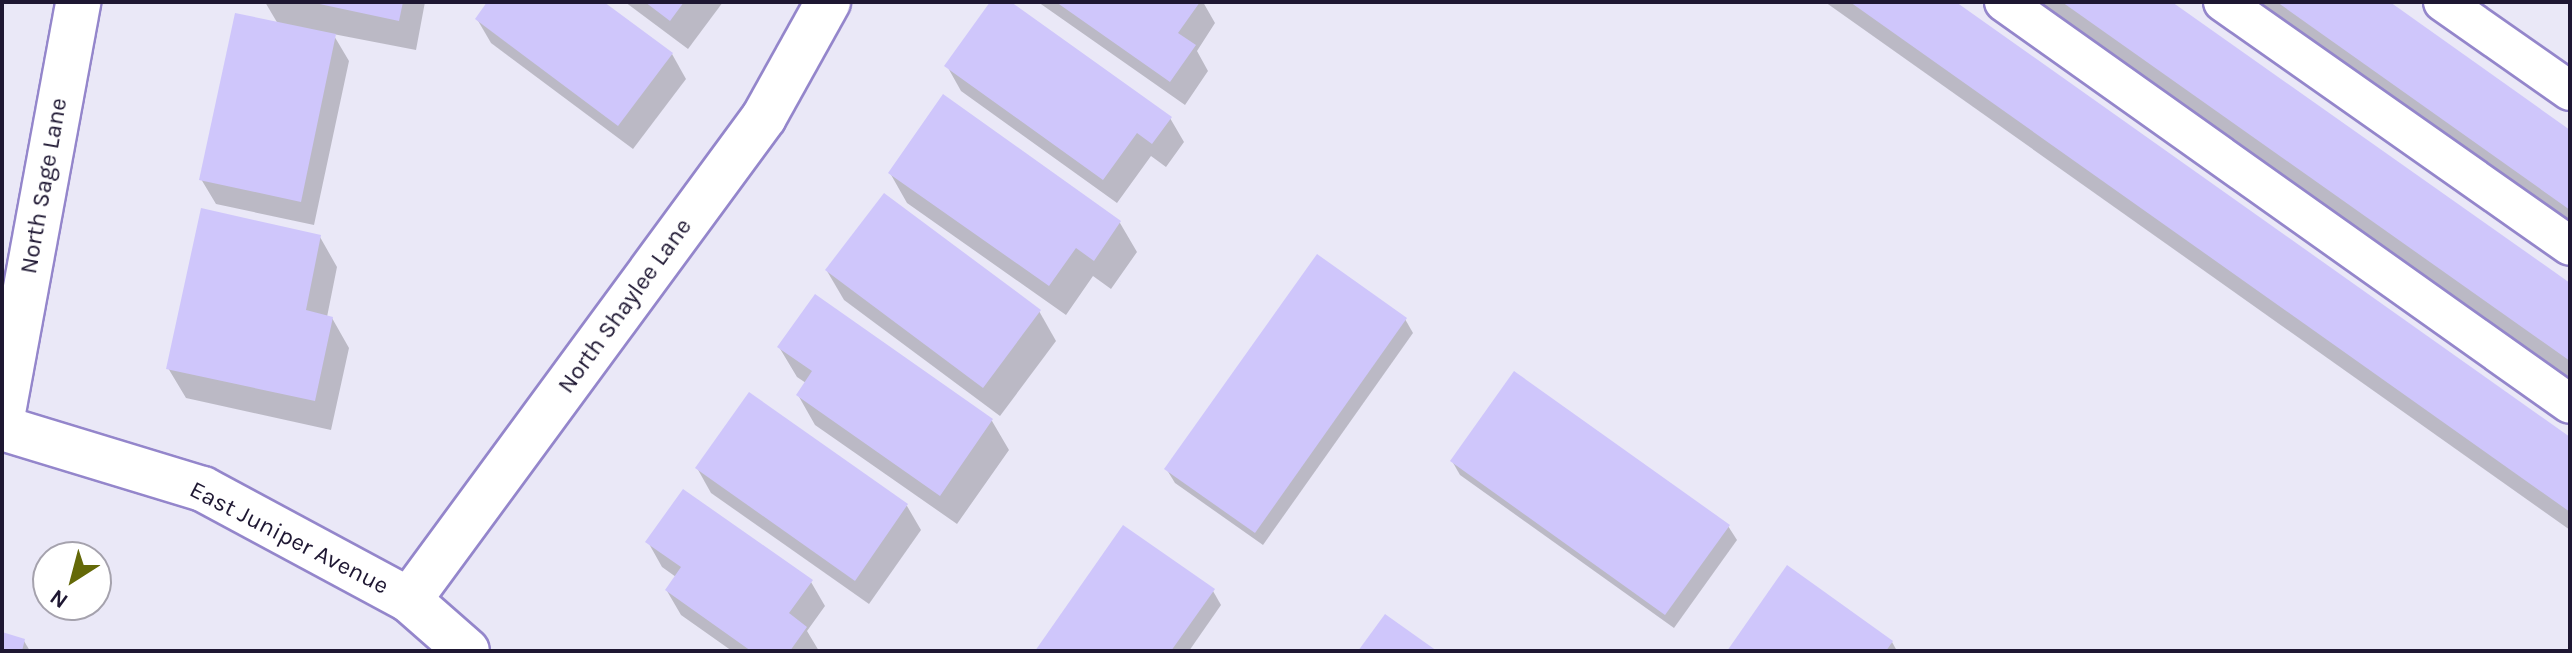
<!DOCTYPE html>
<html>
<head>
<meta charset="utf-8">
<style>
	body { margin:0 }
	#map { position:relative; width:2572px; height:653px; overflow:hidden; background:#eae8f7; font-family:Karla,sans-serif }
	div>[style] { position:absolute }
	.shadow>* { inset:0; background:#0003 }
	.building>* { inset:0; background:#cfc6fb }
	.roads { filter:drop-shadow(2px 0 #9486cb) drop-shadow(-2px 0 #9486cb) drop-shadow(0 2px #9486cb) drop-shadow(0 -2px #9486cb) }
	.lane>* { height:38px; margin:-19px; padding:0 19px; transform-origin:19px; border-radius:19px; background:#fff }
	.street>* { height:44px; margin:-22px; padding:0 22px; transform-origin:22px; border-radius:22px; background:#fff }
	span { translate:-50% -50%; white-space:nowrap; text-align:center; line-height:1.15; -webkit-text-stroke:7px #fff; paint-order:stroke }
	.street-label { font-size:24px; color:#1e1732 }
	.frame { position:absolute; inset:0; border:4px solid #1e1732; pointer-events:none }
	.north { position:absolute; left:32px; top:541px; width:80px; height:80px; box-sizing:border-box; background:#fff; border:2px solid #a5a2ad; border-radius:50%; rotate:216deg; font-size:22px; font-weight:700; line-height:32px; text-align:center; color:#1e1732 }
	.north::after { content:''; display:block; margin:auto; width:28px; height:36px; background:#646908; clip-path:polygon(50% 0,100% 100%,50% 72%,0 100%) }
</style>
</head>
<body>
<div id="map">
	<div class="shadow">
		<div style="clip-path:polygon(265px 2px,425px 2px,416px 50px,333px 34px,349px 61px,314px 225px,216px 204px,201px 179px,278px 24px)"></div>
		<div style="clip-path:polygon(490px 2px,601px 2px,672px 54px,686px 79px,633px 149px,491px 43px,477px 19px)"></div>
		<div style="clip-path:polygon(625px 2px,723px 2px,688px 49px)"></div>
		<div style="clip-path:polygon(993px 2px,1007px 2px,1170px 118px,1184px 142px,1166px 167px,1151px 156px,1117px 203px,961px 91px,947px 66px)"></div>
		<div style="clip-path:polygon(1038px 2px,1203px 2px,1215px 23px,1197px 51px,1208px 71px,1185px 105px)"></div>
		<div style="clip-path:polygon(1825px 2px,1952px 2px,2570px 439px,2570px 530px)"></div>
		<div style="clip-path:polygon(2037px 2px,2168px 2px,2570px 285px,2570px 378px)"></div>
		<div style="clip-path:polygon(2253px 2px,2387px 2px,2570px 132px,2570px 227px)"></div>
		<div style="clip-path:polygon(943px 97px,1120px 223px,1137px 252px,1111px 289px,1093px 276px,1066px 315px,907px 203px,890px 173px)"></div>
		<div style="clip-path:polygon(320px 237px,337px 267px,327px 317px,332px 318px,349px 348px,331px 430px,186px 398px,168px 368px)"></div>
		<div style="clip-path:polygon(827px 271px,1039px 311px,1056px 341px,1000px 416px,844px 300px)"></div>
		<div style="clip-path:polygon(1405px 319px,1413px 333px,1263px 545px,1175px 483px,1167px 470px)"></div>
		<div style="clip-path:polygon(779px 347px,992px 421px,1009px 450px,957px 524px,815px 425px,798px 395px,806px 383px,797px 377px)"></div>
		<div style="clip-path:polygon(1452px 461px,1728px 526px,1737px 540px,1674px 628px,1460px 475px)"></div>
		<div style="clip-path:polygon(697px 468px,907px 506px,921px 530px,869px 604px,711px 493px)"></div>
		<div style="clip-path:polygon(648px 542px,811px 582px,825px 606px,807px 631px,819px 651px,732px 651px,681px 615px,667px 591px,676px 577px,662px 567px)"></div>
		<div style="clip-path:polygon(1213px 591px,1221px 605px,1189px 651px,1037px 651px)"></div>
		<div style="clip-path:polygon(2px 634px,24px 641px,30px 651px,2px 651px)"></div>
		<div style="clip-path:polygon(1892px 642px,1897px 651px,1729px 651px)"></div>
	</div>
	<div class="building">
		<div style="clip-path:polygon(310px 2px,403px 2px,399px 21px)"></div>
		<div style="clip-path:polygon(487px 2px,604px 2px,673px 53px,618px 126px,475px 19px)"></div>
		<div style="clip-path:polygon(645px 2px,684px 2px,670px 21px)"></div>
		<div style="clip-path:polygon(990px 2px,1011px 2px,1172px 117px,1152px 144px,1137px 133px,1103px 180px,944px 66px)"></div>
		<div style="clip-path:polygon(1056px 2px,1200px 2px,1178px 33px,1196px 45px,1170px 82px)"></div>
		<div style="clip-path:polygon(1850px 2px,1956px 2px,2570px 437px,2570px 512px)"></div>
		<div style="clip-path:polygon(2062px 2px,2172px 2px,2570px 283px,2570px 361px)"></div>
		<div style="clip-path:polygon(2277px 2px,2390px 2px,2570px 130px,2570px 210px)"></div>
		<div style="clip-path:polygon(235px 13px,336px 34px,301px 202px,199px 180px)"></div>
		<div style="clip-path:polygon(943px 94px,1121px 221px,1094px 261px,1076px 248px,1049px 286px,888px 173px)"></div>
		<div style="clip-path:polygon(884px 193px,1041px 310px,983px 388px,825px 270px)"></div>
		<div style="clip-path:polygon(201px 208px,321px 235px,306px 310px,333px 317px,315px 401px,166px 369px)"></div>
		<div style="clip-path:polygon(1317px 254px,1407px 318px,1255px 533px,1164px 469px)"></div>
		<div style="clip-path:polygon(815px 294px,993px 419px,940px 496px,796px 395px,812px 371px,777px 347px)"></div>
		<div style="clip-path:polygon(1514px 371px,1730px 525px,1665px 615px,1450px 461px)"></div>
		<div style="clip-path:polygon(749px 392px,908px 504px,855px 581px,695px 468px)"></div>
		<div style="clip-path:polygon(683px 489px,813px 580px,789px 613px,807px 627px,790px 651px,751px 651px,665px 590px,681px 567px,645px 542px)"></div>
		<div style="clip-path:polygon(1123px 525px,1215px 589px,1171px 651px,1035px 651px)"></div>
		<div style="clip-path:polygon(1787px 565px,1893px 641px,1886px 651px,1727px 651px)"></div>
		<div style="clip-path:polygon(1385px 614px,1437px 651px,1358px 651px)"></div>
		<div style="clip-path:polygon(2px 632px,25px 639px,22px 651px,2px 651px)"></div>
	</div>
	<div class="roads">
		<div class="lane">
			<div style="left:2004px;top:2px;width:694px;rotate:35.38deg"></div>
			<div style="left:2223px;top:2px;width:424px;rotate:35.1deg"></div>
			<div style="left:2443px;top:2px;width:155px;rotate:35deg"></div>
		</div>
		<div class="street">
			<div style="left:2px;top:418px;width:423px;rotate:-79.6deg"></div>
			<div style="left:2px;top:428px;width:210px;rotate:16.9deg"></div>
			<div style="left:203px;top:489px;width:234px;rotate:28.3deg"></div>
			<div style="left:409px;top:600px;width:77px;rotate:41.3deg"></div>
			<div style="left:409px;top:600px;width:599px;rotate:-53.68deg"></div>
			<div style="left:764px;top:117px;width:132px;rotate:-60.9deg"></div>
		</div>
	</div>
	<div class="street-label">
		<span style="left:44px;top:186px;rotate:-80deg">North Sage Lane</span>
		<span style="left:625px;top:306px;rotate:-54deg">North Shaylee Lane</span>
		<span style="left:289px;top:538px;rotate:27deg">East Juniper Avenue</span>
	</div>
	<div class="frame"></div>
	<div class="north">N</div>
</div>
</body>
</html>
